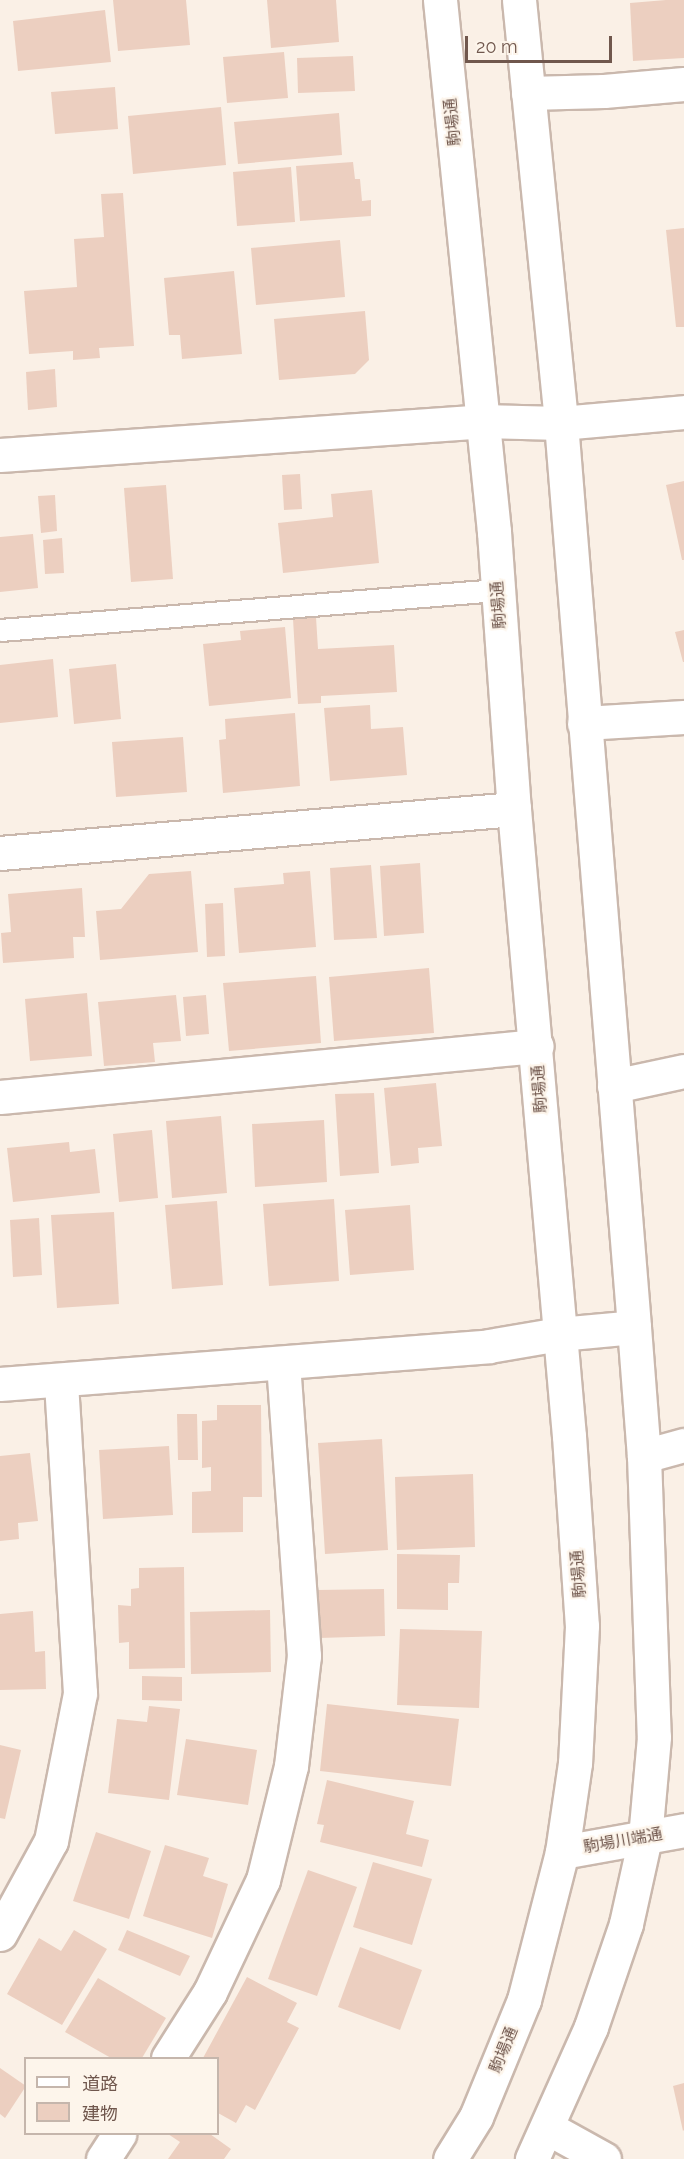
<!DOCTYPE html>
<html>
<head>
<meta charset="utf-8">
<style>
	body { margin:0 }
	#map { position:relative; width:684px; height:2159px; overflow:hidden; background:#faf0e6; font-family:Raleway,"Noto Sans JP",sans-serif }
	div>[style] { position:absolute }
	.building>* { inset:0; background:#eccfc0 }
	.roads { filter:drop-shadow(2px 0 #cab8ad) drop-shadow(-2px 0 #cab8ad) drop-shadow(0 2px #cab8ad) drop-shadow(0 -2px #cab8ad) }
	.service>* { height:21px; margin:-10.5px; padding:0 10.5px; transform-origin:10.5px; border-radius:10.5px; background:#fff }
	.minor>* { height:33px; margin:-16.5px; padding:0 16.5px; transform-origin:16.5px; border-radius:16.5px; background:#fff }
	.tertiary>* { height:33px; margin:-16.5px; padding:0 16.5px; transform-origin:16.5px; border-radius:16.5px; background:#fff }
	span { translate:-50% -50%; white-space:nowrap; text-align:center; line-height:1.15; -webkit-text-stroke:4.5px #fdf5eb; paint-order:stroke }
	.street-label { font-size:16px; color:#70574d }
	.legend { position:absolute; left:24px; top:2057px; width:195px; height:78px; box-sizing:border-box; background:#fdf5eb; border:2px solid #c5b6ac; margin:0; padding:8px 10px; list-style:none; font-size:18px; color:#70574d }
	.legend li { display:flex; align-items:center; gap:12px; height:30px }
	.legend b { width:30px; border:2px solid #c5b6ac }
	.scale { position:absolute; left:465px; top:36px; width:147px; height:27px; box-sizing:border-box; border:3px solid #70574d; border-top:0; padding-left:8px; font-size:18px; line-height:21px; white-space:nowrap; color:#70574d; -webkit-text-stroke:4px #fdf5eb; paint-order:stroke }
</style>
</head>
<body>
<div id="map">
	<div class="building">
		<div style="clip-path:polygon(113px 0,186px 0,190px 45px,118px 51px)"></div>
		<div style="clip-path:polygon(267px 0,336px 0,339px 42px,271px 48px)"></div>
		<div style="clip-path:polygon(666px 0,684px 0,684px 58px,633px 61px,630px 3px)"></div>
		<div style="clip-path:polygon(105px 10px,111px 62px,18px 71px,13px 21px)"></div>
		<div style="clip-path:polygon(284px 52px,288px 98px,227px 103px,223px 57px)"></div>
		<div style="clip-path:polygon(353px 56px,355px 91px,298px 93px,297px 58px)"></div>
		<div style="clip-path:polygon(115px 87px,118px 129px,55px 134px,51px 92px)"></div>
		<div style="clip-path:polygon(221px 107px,226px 165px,133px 174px,128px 116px)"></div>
		<div style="clip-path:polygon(339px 113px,342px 155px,238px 164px,234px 122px)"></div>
		<div style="clip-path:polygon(353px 162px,355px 179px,360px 179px,362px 201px,371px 200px,371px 216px,300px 221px,296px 166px)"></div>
		<div style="clip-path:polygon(291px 167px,295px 222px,237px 226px,233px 172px)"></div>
		<div style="clip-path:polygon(123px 193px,134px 346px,99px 348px,100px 358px,73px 360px,73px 351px,29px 354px,24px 291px,77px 287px,74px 239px,104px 237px,101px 194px)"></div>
		<div style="clip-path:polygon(684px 228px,684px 327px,676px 327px,666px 230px)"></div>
		<div style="clip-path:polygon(340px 240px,345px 297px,256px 305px,251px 248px)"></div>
		<div style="clip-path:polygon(234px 271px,242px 354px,182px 359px,180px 335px,169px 335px,164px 278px)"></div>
		<div style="clip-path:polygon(365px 311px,369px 360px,355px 374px,279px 380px,274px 319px)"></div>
		<div style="clip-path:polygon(55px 369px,57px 407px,28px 410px,26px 372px)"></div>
		<div style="clip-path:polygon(300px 474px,302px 509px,284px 510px,282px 475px)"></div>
		<div style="clip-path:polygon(684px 481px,684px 560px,682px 560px,666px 485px)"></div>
		<div style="clip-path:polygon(166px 485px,173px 579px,131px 582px,124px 488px)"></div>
		<div style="clip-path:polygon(372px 490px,379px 563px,283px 573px,278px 523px,333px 517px,331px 494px)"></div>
		<div style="clip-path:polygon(55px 495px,57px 531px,41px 533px,38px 496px)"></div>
		<div style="clip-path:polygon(33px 534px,38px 588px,0 592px,0 537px)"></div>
		<div style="clip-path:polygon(62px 538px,64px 573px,45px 574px,43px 540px)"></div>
		<div style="clip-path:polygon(316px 617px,318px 649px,394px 645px,397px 692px,321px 696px,321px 703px,298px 704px,293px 619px)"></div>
		<div style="clip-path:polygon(285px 627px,291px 698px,209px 706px,203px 644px,241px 640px,240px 631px)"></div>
		<div style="clip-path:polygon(684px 630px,684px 662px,683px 662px,675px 632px)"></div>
		<div style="clip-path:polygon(53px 659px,58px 717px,0 723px,0 665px)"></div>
		<div style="clip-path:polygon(116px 664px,121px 719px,74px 724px,69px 669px)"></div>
		<div style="clip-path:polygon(370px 705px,371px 729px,403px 727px,407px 775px,330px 781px,324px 708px)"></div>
		<div style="clip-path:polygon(295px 713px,300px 786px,223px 793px,219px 740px,226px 739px,225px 719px)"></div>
		<div style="clip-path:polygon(183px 737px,187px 792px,116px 797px,112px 742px)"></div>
		<div style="clip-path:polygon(420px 863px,424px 933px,384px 936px,380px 866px)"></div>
		<div style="clip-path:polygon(371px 865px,377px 938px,334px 940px,330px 868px)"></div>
		<div style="clip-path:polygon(191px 871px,198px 952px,100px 960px,96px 911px,121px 909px,149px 874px)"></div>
		<div style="clip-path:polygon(310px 871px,316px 947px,239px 953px,234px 888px,284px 884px,283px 873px)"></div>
		<div style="clip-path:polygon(82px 888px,85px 937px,73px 937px,74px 958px,3px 963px,1px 933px,11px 932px,8px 894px)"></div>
		<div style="clip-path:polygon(223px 903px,225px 956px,207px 957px,205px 904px)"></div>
		<div style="clip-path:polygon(429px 968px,434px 1033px,334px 1041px,329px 977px)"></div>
		<div style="clip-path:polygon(316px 976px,321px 1043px,229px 1051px,223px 983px)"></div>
		<div style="clip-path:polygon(87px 993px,92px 1056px,30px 1061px,25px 999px)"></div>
		<div style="clip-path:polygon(176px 995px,181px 1041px,153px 1043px,155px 1062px,104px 1066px,98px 1002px)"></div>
		<div style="clip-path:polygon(206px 995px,209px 1034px,186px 1036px,183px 997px)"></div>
		<div style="clip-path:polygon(436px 1083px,442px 1146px,418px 1148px,419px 1163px,391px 1166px,384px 1088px)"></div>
		<div style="clip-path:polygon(374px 1093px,379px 1173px,340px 1176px,335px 1094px)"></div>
		<div style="clip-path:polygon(221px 1116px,227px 1193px,172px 1198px,166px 1121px)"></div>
		<div style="clip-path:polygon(324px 1120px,327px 1182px,255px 1187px,252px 1124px)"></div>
		<div style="clip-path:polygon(152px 1130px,158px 1198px,119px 1202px,113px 1134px)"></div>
		<div style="clip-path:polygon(69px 1142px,70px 1152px,95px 1149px,100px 1193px,13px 1202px,7px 1148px)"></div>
		<div style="clip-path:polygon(334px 1199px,339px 1281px,269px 1286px,263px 1204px)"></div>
		<div style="clip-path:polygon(217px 1201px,223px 1285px,172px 1289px,165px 1205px)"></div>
		<div style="clip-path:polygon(410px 1205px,414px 1270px,350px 1275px,345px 1210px)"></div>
		<div style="clip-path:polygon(114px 1212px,119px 1304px,57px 1308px,51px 1215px)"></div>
		<div style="clip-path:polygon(39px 1218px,42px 1275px,13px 1277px,10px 1220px)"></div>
		<div style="clip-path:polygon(217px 1405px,261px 1405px,262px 1497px,243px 1497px,243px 1532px,192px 1533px,192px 1492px,211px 1491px,211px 1467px,202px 1468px,202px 1421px,217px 1420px)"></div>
		<div style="clip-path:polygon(177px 1414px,197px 1414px,198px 1460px,178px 1460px)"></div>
		<div style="clip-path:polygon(382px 1439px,388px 1550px,325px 1554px,318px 1443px)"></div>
		<div style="clip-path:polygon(169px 1446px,173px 1515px,103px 1519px,99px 1450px)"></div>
		<div style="clip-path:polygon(30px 1453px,38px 1521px,18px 1523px,19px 1539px,0 1541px,0 1456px)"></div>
		<div style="clip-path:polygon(473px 1474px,475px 1547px,397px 1550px,395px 1477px)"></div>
		<div style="clip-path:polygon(397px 1554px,460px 1555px,459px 1583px,448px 1583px,448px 1610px,397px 1609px)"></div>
		<div style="clip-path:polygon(184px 1567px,185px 1668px,129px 1669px,129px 1642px,119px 1643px,118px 1605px,131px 1606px,131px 1589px,139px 1588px,139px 1568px)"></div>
		<div style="clip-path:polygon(384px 1589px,385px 1636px,319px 1638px,317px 1590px)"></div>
		<div style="clip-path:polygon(270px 1610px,271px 1672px,191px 1674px,190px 1612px)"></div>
		<div style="clip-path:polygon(33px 1611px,35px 1652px,45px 1651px,46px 1689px,0 1690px,0 1614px)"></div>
		<div style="clip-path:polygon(400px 1629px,482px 1631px,479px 1708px,397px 1705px)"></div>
		<div style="clip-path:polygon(142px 1676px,182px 1677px,182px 1701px,142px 1700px)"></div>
		<div style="clip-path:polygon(327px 1704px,459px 1719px,451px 1786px,320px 1771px)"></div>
		<div style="clip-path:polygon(149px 1706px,180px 1709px,169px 1800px,108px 1793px,117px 1719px,147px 1722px)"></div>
		<div style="clip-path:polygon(186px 1739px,257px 1750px,248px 1805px,177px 1795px)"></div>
		<div style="clip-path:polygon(0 1745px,21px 1750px,5px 1819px,0 1818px)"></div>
		<div style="clip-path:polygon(327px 1780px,414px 1801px,406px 1834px,429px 1840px,422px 1867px,320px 1842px,324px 1825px,317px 1824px)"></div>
		<div style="clip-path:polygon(96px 1832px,151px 1851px,129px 1919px,73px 1901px)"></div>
		<div style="clip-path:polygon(165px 1845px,209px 1858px,203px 1876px,228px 1884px,212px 1938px,143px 1916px)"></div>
		<div style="clip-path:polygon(373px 1862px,432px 1879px,412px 1945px,353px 1927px)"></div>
		<div style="clip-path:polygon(308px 1870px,357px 1887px,317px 1996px,268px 1979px)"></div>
		<div style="clip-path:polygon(74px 1930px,107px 1949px,62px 2025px,7px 1994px,39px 1938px,61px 1951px)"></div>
		<div style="clip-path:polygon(127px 1930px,190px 1956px,180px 1976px,118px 1950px)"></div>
		<div style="clip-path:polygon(360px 1947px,422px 1970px,400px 2030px,338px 2007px)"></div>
		<div style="clip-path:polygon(247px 1977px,297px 2003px,287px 2022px,299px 2028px,255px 2110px,246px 2105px,236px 2123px,218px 2113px,218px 2058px,203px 2058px)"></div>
		<div style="clip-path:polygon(98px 1978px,166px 2018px,142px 2058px,111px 2058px,65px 2032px)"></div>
		<div style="clip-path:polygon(0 2068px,26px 2086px,5px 2118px,0 2114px)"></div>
		<div style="clip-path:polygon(684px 2083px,684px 2130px,683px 2131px,673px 2086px)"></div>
		<div style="clip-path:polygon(168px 2134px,210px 2134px,231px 2149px,224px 2159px,168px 2159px,180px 2142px)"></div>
	</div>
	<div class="roads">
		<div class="service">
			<div style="left:0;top:630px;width:500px;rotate:-4.6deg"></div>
		</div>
		<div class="minor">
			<div style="left:528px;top:93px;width:76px;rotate:-1.5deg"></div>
			<div style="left:604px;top:91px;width:80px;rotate:-5deg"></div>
			<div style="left:0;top:455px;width:484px;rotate:-4deg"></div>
			<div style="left:483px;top:421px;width:78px;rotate:1.5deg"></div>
			<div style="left:561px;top:423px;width:123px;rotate:-5.1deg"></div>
			<div style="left:584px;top:723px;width:100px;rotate:-3.4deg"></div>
			<div style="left:0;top:853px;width:516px;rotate:-4.89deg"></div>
			<div style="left:614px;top:1086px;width:72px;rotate:-12.1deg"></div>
			<div style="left:0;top:1097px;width:539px;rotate:-5.43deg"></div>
			<div style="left:0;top:1384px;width:490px;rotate:-4.4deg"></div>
			<div style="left:489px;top:1346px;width:71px;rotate:-9.7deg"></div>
			<div style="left:559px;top:1334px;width:75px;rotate:-5.3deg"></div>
			<div style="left:644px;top:1456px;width:41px;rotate:-15.4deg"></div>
			<div style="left:0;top:1934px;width:106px;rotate:-61.3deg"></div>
			<div style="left:51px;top:1841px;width:151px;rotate:-78.9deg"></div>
			<div style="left:80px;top:1693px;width:313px;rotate:-93.5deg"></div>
			<div style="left:168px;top:2058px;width:78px;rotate:-57.5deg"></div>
			<div style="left:210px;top:1992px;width:124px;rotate:-64.7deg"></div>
			<div style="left:263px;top:1880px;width:117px;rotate:-76.2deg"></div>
			<div style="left:291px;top:1766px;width:111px;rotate:-83.3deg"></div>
			<div style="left:304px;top:1656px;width:293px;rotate:-94.1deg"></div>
			<div style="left:548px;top:2128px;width:64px;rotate:29deg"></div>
			<div style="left:103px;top:2159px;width:30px;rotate:-57deg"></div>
		</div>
		<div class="tertiary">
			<div style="left:440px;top:0;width:535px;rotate:84.2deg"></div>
			<div style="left:494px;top:532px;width:278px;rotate:85.9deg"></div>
			<div style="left:514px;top:809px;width:629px;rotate:84.99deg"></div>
			<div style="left:569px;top:1436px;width:190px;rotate:86.1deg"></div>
			<div style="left:582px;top:1626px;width:137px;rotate:92.9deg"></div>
			<div style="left:575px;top:1763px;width:90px;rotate:98.3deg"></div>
			<div style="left:562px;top:1852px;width:153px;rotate:104.4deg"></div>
			<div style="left:524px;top:2000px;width:126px;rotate:112.3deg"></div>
			<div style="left:476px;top:2117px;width:49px;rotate:121.8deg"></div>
			<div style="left:519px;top:0;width:425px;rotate:84.3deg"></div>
			<div style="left:561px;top:423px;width:907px;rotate:85.38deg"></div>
			<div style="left:634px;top:1327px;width:129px;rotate:85.6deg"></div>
			<div style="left:644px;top:1456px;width:281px;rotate:88deg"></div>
			<div style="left:654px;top:1737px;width:101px;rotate:95.1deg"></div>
			<div style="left:645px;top:1838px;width:88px;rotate:102.5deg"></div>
			<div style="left:626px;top:1924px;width:109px;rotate:108.8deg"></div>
			<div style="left:591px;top:2027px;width:145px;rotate:114.1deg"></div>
			<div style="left:562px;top:1852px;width:124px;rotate:-10.2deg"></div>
		</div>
	</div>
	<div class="street-label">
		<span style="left:453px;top:122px;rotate:-96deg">駒場通</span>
		<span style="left:499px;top:605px;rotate:-94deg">駒場通</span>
		<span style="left:540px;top:1089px;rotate:-94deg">駒場通</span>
		<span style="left:579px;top:1574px;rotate:-94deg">駒場通</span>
		<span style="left:623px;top:1841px;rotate:-10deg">駒場川端通</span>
		<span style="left:504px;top:2050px;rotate:-68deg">駒場通</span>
	</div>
	<ul class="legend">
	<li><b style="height:8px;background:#fff"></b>道路</li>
	<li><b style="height:16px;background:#eccfc0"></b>建物</li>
	</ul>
	<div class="scale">20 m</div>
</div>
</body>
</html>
